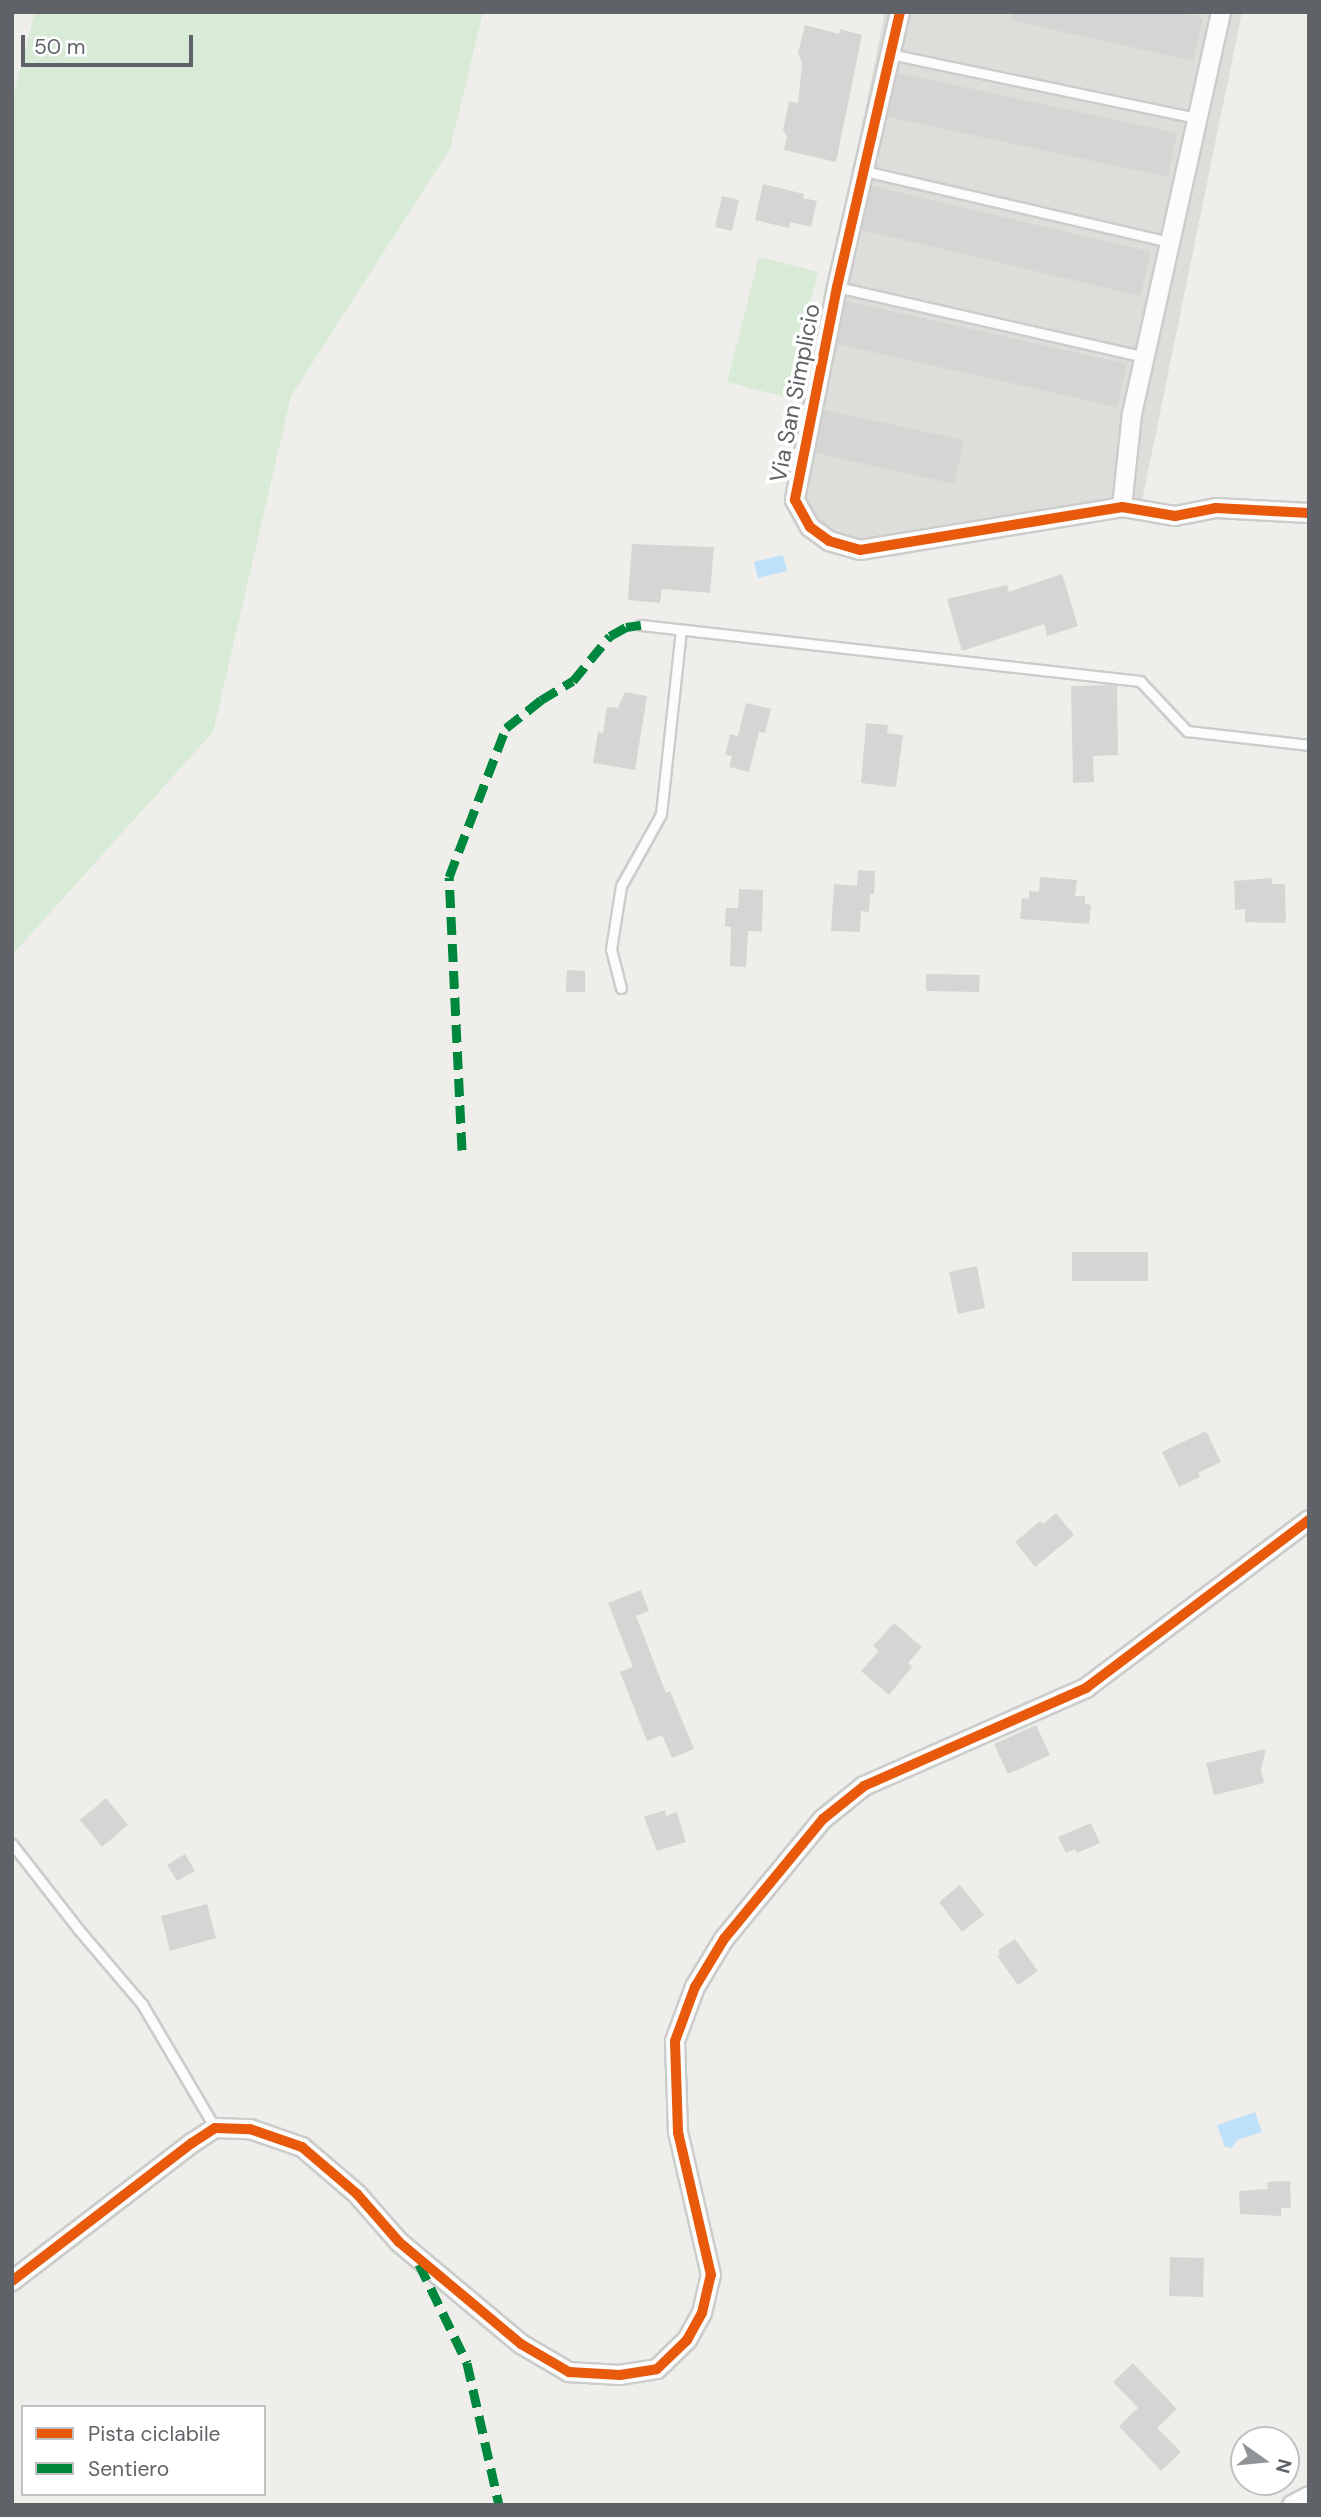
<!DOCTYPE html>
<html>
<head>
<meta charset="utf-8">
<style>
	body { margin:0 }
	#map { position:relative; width:1321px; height:2517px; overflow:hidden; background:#efeeea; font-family:"DM Sans",sans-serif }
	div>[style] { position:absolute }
	.industrial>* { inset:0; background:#dfddda }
	.green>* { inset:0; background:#d8ebd6 }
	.water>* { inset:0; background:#bfe0f9 }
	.building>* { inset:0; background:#d6d5d3 }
	.roads { filter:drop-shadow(2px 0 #cbcccc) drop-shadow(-2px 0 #cbcccc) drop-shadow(0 2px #cbcccc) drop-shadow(0 -2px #cbcccc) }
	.lane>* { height:9px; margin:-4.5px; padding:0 4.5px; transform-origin:4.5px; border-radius:4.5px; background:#fdfcfc }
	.street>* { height:18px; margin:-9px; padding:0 9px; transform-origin:9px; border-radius:9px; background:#fdfcfc }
	.quiet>* { height:9px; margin-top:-4.5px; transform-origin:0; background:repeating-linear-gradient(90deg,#00873e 0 18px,transparent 0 27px) }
	.cycleway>* { height:10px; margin:-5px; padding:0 5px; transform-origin:5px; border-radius:5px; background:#e8590c }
	span { translate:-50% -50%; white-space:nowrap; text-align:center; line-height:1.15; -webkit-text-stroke:7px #fff; paint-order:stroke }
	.street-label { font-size:23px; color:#5f6368 }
	.frame { position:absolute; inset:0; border:14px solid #5f6368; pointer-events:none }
	.legend { position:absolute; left:21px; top:2405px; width:245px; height:91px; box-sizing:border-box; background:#fff; border:2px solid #bfc1c3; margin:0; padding:9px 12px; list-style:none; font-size:21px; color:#5f6368 }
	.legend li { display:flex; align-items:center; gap:14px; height:35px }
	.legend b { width:35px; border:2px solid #bfc1c3 }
	.north { position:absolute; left:1230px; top:2426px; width:70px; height:70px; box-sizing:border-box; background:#fff; border:2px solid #bfc1c3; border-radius:50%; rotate:105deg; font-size:19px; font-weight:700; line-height:28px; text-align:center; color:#5f6368 }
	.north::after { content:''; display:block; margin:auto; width:24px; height:32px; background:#919496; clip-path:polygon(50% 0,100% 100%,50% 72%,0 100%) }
	.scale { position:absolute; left:21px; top:35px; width:172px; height:32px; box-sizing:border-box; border:4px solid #5f6368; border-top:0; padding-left:9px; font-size:21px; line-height:24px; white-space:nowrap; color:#5f6368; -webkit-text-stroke:5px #fff; paint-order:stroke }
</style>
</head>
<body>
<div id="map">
	<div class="industrial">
		<div style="clip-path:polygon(885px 12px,1242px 12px,1141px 506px,892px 557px,827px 547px,796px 518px,792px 467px)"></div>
	</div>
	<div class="green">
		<div style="clip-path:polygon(35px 12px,483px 12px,450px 149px,291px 396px,213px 732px,12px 955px,12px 101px)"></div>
		<div style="clip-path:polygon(759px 257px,818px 272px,786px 397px,727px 382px)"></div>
	</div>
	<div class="water">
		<div style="clip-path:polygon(783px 555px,787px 571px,758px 578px,754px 562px)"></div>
		<div style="clip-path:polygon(1255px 2112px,1262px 2132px,1237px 2140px,1232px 2148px,1225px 2147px,1217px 2125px)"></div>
	</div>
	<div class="building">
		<div style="clip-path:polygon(1011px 12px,1180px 12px,1203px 18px,1193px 61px,1011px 20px)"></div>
		<div style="clip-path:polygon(805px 25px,839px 34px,840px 29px,862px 35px,836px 162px,784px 150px,787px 137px,783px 130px,789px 101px,798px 103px,802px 63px,798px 53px)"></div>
		<div style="clip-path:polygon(898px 73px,1177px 133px,1168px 177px,888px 117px)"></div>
		<div style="clip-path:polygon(763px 184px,804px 194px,803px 198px,817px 201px,811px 227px,790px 222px,789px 228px,755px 220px)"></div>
		<div style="clip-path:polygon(872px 186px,1151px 252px,1140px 296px,862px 230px)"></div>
		<div style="clip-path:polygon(722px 196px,739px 200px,732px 231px,715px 227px)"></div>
		<div style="clip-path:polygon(846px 301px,1127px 364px,1117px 407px,837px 344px)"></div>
		<div style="clip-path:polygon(824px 410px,964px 440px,954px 484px,816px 453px)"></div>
		<div style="clip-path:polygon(632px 544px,714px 547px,710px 593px,662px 589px,660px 603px,628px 600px)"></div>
		<div style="clip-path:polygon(1062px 574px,1078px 626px,1047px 636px,1044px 624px,962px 651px,947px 599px,1007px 585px,1009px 592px)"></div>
		<div style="clip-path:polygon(1117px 685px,1118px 755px,1093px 756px,1094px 782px,1073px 783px,1071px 686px)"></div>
		<div style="clip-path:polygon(625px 692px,647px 696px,635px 770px,593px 763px,598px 732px,603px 733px,607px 707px,618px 708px)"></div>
		<div style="clip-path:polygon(746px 703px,771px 709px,765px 733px,759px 732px,749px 772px,729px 767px,732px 756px,725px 755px,730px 734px,738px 736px)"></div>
		<div style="clip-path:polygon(866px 723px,888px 725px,887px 733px,903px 735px,896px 787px,861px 783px)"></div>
		<div style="clip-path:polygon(858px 870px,875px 871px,874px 894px,870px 894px,869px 912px,861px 911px,860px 932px,831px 931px,834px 884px,857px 886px)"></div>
		<div style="clip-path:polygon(1040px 877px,1077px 880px,1075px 896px,1085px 896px,1085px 904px,1091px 905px,1089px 924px,1020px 919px,1022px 898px,1029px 899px,1029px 891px,1039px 892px)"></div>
		<div style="clip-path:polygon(1272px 878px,1272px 884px,1285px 884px,1286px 923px,1245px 922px,1245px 909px,1235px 910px,1234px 881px)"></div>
		<div style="clip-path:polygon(739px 889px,763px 890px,762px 932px,748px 931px,746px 967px,730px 966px,731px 927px,725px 926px,726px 908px,738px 908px)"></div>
		<div style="clip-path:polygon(567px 970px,585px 971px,585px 992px,566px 992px)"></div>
		<div style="clip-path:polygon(926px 974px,980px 975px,979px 992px,926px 991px)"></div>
		<div style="clip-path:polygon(1072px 1252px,1148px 1252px,1148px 1281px,1072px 1281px)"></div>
		<div style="clip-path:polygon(977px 1266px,985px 1308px,958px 1314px,949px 1272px)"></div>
		<div style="clip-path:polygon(1206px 1431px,1221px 1462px,1198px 1473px,1200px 1477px,1179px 1487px,1162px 1452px)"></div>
		<div style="clip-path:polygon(1056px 1513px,1074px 1535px,1035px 1567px,1015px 1542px,1040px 1521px,1043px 1524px)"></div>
		<div style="clip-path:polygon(641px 1590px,649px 1611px,636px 1616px,666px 1693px,670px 1691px,694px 1749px,672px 1758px,662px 1735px,647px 1741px,620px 1672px,633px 1667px,608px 1603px)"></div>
		<div style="clip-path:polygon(894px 1623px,922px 1647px,908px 1663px,912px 1667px,889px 1695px,861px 1671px,879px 1651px,873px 1646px)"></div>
		<div style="clip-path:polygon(1036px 1725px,1050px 1755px,1008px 1774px,994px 1744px)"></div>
		<div style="clip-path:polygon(1266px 1749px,1261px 1770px,1264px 1783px,1214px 1795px,1206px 1763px)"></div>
		<div style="clip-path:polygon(106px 1798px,128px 1825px,102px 1847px,80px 1820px)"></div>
		<div style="clip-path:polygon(665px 1810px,666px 1816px,677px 1812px,686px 1842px,657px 1851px,644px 1817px)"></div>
		<div style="clip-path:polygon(1091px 1823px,1100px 1843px,1077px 1853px,1075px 1849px,1066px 1853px,1058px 1837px)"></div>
		<div style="clip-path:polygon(185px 1854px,195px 1871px,177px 1881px,167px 1865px)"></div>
		<div style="clip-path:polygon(960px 1885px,984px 1915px,962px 1932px,939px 1902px)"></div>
		<div style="clip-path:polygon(207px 1904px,216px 1938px,170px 1951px,161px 1916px)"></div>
		<div style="clip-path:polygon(1015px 1939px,1038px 1971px,1018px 1985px,997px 1956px,1000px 1954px,998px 1950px)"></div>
		<div style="clip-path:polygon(1290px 2181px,1291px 2208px,1281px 2208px,1281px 2216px,1240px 2214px,1239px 2191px,1268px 2189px,1267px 2182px)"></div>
		<div style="clip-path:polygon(1170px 2257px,1204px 2258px,1203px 2297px,1169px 2296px)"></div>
		<div style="clip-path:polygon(1133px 2363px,1177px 2409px,1157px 2428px,1181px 2452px,1161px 2471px,1119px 2426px,1138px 2408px,1113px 2382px)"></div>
	</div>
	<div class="roads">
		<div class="lane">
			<div style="left:890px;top:54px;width:314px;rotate:11.8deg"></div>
			<div style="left:864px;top:171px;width:314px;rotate:13.1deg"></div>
			<div style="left:837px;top:287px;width:316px;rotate:12.8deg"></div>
			<div style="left:641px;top:625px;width:502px;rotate:6.4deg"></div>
			<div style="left:1140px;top:681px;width:69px;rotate:46.8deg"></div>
			<div style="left:1187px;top:731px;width:123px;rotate:6.5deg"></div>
			<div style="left:621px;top:988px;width:40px;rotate:-104.4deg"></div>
			<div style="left:611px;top:949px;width:64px;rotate:-81deg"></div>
			<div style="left:621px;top:886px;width:82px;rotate:-60.9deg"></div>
			<div style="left:661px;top:814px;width:185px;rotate:-83.8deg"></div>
			<div style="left:12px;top:1844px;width:109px;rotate:52.1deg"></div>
			<div style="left:79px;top:1930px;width:97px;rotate:49.6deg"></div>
			<div style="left:142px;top:2004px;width:144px;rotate:59.5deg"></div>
		</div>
		<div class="street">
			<div style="left:900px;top:12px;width:282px;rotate:102.9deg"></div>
			<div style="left:837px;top:287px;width:217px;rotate:101.2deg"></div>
			<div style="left:795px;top:500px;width:31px;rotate:61deg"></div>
			<div style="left:810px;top:527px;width:24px;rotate:36deg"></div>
			<div style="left:829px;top:541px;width:32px;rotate:16deg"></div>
			<div style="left:860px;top:550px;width:266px;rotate:-9.3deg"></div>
			<div style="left:1122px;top:507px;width:54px;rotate:9.6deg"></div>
			<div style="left:1175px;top:516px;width:42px;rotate:-11deg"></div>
			<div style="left:1216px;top:508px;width:93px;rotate:3.1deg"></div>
			<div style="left:1122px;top:507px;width:94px;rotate:-83.9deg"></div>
			<div style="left:1132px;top:414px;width:412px;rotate:-77.5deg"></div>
			<div style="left:12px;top:2281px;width:227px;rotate:-37.5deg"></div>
			<div style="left:192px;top:2143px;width:27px;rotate:-33deg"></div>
			<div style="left:215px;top:2128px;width:35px;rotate:2deg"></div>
			<div style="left:250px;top:2129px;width:55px;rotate:19.1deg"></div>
			<div style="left:302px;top:2147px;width:72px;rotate:40.5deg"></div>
			<div style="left:357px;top:2194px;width:64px;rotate:48.8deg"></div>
			<div style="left:399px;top:2242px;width:159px;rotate:39.9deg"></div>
			<div style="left:521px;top:2344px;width:56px;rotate:30.3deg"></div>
			<div style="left:569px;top:2372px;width:51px;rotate:3.4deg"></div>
			<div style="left:620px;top:2375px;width:37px;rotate:-9deg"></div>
			<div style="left:657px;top:2369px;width:42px;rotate:-44deg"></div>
			<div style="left:687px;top:2340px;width:31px;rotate:-61deg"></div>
			<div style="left:702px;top:2313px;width:39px;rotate:-77deg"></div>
			<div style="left:711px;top:2275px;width:147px;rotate:-103deg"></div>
			<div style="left:678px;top:2132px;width:91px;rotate:-91.9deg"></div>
			<div style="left:675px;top:2041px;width:58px;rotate:-69.7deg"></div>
			<div style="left:695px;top:1987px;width:56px;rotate:-58.9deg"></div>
			<div style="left:724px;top:1939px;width:156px;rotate:-50.5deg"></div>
			<div style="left:823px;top:1819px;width:53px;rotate:-38.8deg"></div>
			<div style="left:864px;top:1786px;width:243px;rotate:-23.8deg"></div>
			<div style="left:1086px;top:1688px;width:279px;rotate:-37deg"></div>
			<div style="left:1292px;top:2505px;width:19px;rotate:-28deg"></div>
		</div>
	</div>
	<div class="quiet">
		<div style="left:462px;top:1150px;width:273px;rotate:-92.7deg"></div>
		<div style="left:449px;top:877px;width:160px;rotate:-69.1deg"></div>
		<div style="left:506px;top:728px;width:45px;rotate:-38.7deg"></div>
		<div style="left:541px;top:700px;width:37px;rotate:-31deg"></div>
		<div style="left:573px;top:681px;width:58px;rotate:-50.6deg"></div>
		<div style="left:610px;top:636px;width:18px;rotate:-29deg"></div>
		<div style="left:626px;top:627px;width:15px;rotate:-8deg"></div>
		<div style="left:419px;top:2264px;width:110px;rotate:64.1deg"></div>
		<div style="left:467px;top:2363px;width:146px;rotate:77.3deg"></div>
	</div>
	<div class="cycleway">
		<div style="left:900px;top:12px;width:282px;rotate:102.9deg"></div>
		<div style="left:837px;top:287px;width:217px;rotate:101.2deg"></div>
		<div style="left:795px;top:500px;width:31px;rotate:61deg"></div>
		<div style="left:810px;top:527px;width:24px;rotate:36deg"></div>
		<div style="left:829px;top:541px;width:32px;rotate:16deg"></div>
		<div style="left:860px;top:550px;width:266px;rotate:-9.3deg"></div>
		<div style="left:1122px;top:507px;width:54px;rotate:9.6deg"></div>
		<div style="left:1175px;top:516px;width:42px;rotate:-11deg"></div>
		<div style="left:1216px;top:508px;width:93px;rotate:3.1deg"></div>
		<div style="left:12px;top:2281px;width:227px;rotate:-37.5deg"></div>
		<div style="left:192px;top:2143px;width:27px;rotate:-33deg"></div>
		<div style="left:215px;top:2128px;width:35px;rotate:2deg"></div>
		<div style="left:250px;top:2129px;width:55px;rotate:19.1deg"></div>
		<div style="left:302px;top:2147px;width:72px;rotate:40.5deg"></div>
		<div style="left:357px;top:2194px;width:64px;rotate:48.8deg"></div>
		<div style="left:399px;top:2242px;width:159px;rotate:39.9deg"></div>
		<div style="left:521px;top:2344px;width:56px;rotate:30.3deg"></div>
		<div style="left:569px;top:2372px;width:51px;rotate:3.4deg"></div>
		<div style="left:620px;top:2375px;width:37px;rotate:-9deg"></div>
		<div style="left:657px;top:2369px;width:42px;rotate:-44deg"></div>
		<div style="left:687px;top:2340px;width:31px;rotate:-61deg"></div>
		<div style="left:702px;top:2313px;width:39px;rotate:-77deg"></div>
		<div style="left:711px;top:2275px;width:147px;rotate:-103deg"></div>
		<div style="left:678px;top:2132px;width:91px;rotate:-91.9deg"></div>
		<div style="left:675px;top:2041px;width:58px;rotate:-69.7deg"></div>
		<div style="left:695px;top:1987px;width:56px;rotate:-58.9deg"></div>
		<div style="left:724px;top:1939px;width:156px;rotate:-50.5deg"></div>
		<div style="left:823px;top:1819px;width:53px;rotate:-38.8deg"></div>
		<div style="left:864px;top:1786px;width:243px;rotate:-23.8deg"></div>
		<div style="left:1086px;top:1688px;width:279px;rotate:-37deg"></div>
	</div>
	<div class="street-label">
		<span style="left:795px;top:393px;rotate:-79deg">Via San Simplicio</span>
	</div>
	<div class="frame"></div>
	<ul class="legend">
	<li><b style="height:9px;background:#e8590c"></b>Pista ciclabile</li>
	<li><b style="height:9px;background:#00873e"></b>Sentiero</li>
	</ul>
	<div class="north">N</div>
	<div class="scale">50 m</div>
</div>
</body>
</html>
